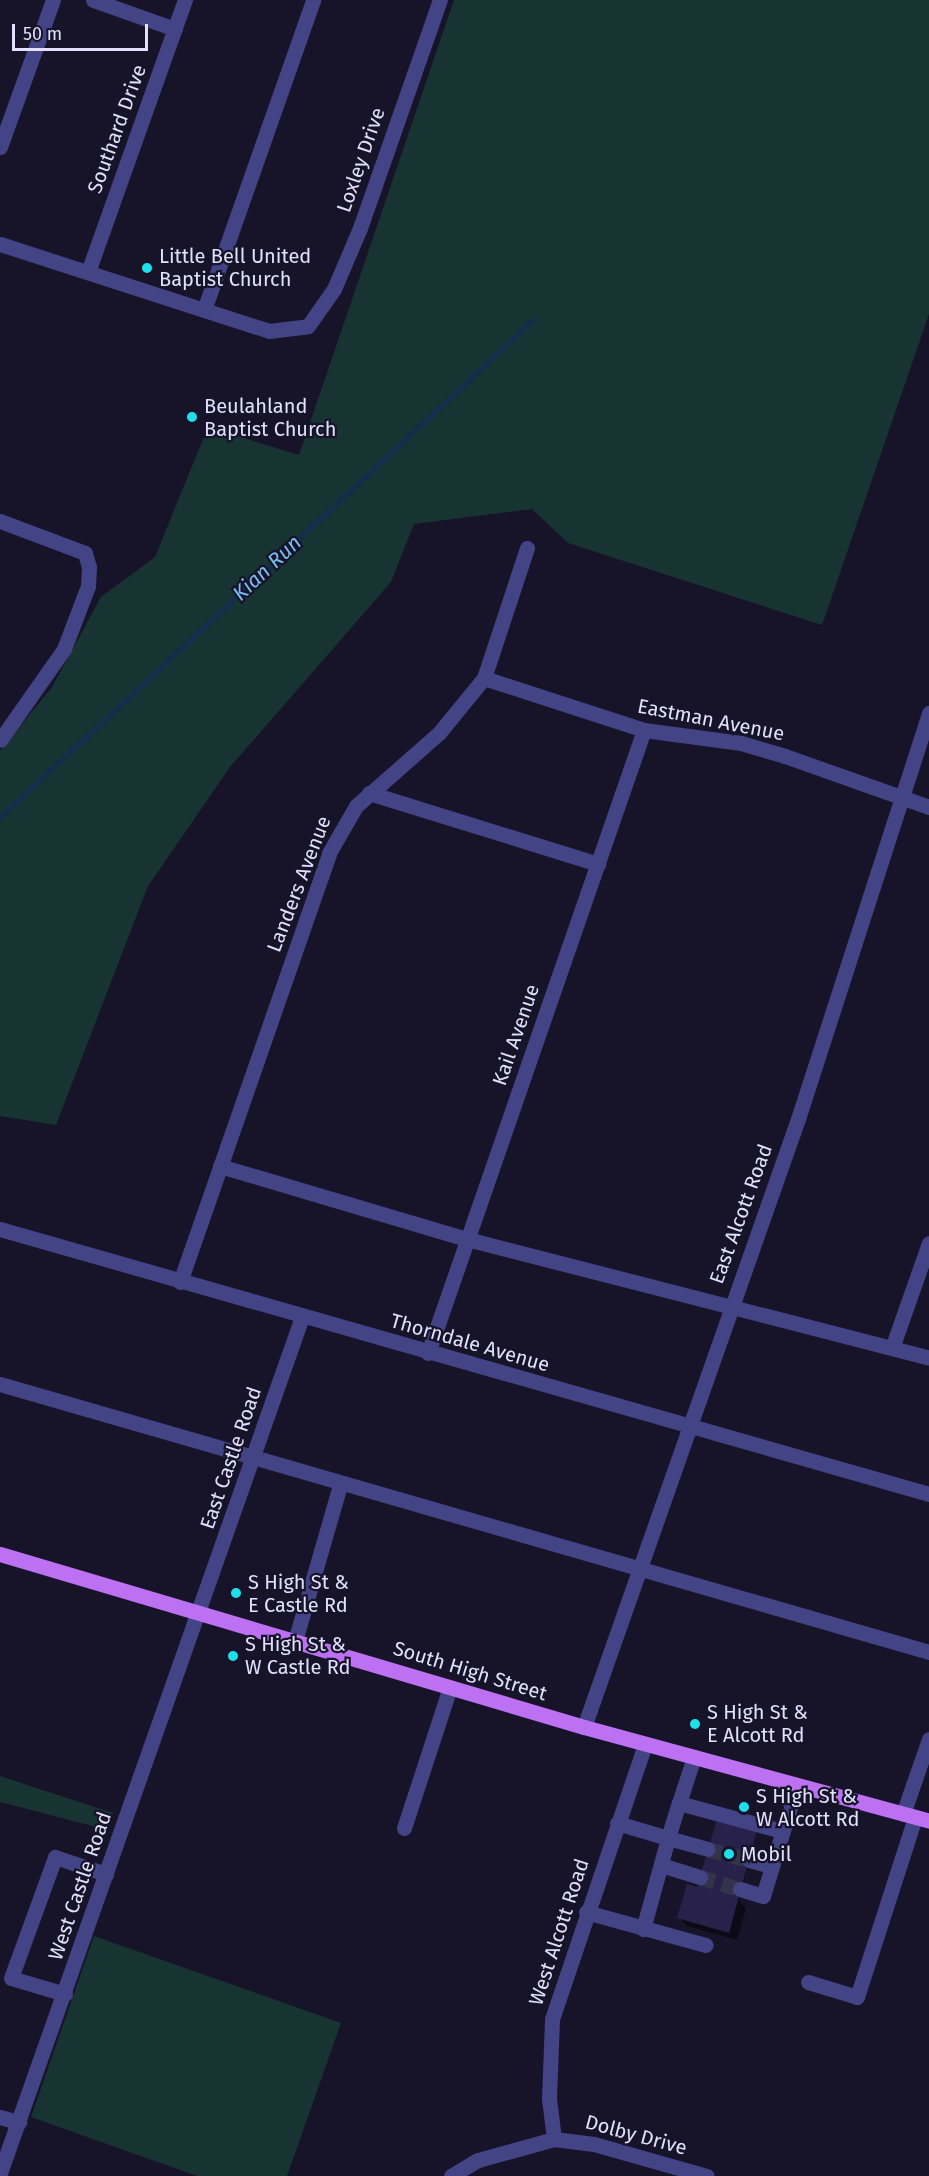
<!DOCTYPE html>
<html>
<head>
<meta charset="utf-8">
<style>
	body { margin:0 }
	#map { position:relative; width:929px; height:2176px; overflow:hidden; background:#17142a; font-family:"Fira Sans",sans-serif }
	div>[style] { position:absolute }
	.green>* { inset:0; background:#173432 }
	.shadow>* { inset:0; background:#0007 }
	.stream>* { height:5px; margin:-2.5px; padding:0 2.5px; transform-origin:2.5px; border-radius:2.5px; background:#142d4e }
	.building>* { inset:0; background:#28214a }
	.minor-tunnel>* { height:15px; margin-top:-7.5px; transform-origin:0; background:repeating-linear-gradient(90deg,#35334a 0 15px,transparent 0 23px) }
	.minor>* { height:15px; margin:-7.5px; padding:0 7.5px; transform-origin:7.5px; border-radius:7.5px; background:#434485 }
	.major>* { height:15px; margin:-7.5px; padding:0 7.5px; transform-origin:7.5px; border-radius:7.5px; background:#bc71f3 }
	.dots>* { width:16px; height:16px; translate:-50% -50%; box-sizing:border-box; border:3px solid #17142a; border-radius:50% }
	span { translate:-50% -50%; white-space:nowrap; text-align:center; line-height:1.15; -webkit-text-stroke:4.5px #17142a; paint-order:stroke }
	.street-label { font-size:20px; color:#e2e0fc }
	.poi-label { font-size:20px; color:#e2e0fc }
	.left { translate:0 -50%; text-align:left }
	.water-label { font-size:21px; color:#77bff3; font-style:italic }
	.scale { position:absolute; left:12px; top:24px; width:136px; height:27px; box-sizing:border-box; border:3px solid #e2e0fc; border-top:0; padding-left:8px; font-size:18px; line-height:21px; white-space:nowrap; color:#e2e0fc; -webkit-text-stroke:4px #17142a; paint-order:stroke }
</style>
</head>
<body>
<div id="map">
	<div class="green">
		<div style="clip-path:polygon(454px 0,929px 0,929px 314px,822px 625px,568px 543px,532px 509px,414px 524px,391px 582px,230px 767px,148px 886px,56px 1125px,0 1116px,0 751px,52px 687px,101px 597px,155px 557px,208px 427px,299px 455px)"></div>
		<div style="clip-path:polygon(0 1776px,113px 1813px,108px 1830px,0 1802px)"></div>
		<div style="clip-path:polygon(94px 1936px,341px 2023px,287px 2176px,197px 2176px,31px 2117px)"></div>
	</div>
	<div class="shadow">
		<div style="clip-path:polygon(756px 1832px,739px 1901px,746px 1908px,737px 1940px,687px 1926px,679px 1918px,698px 1889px)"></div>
	</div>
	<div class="stream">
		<div style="left:0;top:817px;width:729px;rotate:-43deg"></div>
	</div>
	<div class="building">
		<div style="clip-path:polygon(717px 1819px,757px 1830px,729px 1933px,677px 1918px,687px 1884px,697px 1887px)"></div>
	</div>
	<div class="minor-tunnel">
		<div style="left:708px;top:1849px;width:42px;rotate:15deg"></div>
		<div style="left:700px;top:1877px;width:42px;rotate:16.7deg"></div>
	</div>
	<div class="minor">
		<div style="left:93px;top:0;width:87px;rotate:19.5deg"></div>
		<div style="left:0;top:147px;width:156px;rotate:-70.2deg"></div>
		<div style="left:0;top:244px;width:283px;rotate:17.9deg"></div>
		<div style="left:269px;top:331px;width:39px;rotate:-7deg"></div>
		<div style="left:308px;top:326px;width:45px;rotate:-54.9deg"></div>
		<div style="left:334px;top:289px;width:66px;rotate:-66.9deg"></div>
		<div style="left:360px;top:228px;width:242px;rotate:-70.7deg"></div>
		<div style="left:88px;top:272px;width:289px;rotate:-70.4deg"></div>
		<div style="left:204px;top:310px;width:329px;rotate:-70.6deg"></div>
		<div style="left:0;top:521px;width:91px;rotate:20.6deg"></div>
		<div style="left:85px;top:553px;width:15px;rotate:74deg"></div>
		<div style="left:89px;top:567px;width:19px;rotate:93deg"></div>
		<div style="left:88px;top:586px;width:67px;rotate:110.9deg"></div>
		<div style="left:64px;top:649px;width:111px;rotate:125.1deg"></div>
		<div style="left:484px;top:678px;width:168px;rotate:18deg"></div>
		<div style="left:644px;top:730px;width:98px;rotate:7.6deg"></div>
		<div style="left:741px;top:743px;width:46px;rotate:16.5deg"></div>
		<div style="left:785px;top:756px;width:153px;rotate:19.5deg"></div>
		<div style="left:369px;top:793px;width:240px;rotate:17.2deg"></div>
		<div style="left:220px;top:1166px;width:258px;rotate:16.5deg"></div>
		<div style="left:467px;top:1239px;width:477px;rotate:14.4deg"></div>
		<div style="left:0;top:1229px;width:966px;rotate:15.92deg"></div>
		<div style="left:180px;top:1282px;width:454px;rotate:-70.8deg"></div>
		<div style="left:329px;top:853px;width:54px;rotate:-60.1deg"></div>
		<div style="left:356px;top:806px;width:111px;rotate:-41.3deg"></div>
		<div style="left:439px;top:733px;width:71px;rotate:-50.7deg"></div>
		<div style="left:484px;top:678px;width:137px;rotate:-71.7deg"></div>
		<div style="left:892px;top:1348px;width:111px;rotate:-70.6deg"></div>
		<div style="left:428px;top:1353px;width:659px;rotate:-70.88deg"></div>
		<div style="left:0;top:1384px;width:967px;rotate:16.09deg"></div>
		<div style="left:295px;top:1641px;width:162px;rotate:-73.9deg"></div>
		<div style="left:584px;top:1727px;width:645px;rotate:-70.61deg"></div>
		<div style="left:798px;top:1119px;width:427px;rotate:-72.1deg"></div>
		<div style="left:694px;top:1757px;width:48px;rotate:108.1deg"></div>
		<div style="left:679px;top:1803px;width:107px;rotate:15.2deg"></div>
		<div style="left:903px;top:1814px;width:79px;rotate:-70.9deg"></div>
		<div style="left:617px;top:1823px;width:53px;rotate:16.4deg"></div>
		<div style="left:668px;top:1838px;width:37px;rotate:-73deg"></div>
		<div style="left:404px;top:1828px;width:148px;rotate:-71.9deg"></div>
		<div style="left:749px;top:1860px;width:24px;rotate:15deg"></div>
		<div style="left:661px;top:1865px;width:41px;rotate:17.1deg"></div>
		<div style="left:740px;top:1889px;width:24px;rotate:17deg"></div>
		<div style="left:763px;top:1896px;width:116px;rotate:-73deg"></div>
		<div style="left:586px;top:1912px;width:124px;rotate:15.4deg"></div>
		<div style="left:643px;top:1929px;width:94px;rotate:-74.6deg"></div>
		<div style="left:668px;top:1838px;width:41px;rotate:15.4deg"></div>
		<div style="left:808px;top:1982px;width:51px;rotate:17deg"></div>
		<div style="left:857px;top:1997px;width:189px;rotate:-72.1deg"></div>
		<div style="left:65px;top:1994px;width:56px;rotate:-163.5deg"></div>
		<div style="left:11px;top:1978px;width:129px;rotate:-70deg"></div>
		<div style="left:55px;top:1857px;width:54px;rotate:18.4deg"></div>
		<div style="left:0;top:2117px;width:20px;rotate:15deg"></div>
		<div style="left:554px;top:2139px;width:41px;rotate:-97deg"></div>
		<div style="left:549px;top:2098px;width:79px;rotate:-87.8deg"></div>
		<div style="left:552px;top:2019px;width:290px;rotate:-71.3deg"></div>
		<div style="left:0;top:2173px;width:908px;rotate:-70.57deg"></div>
		<div style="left:451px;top:2176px;width:31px;rotate:-31deg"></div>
		<div style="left:478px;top:2160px;width:79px;rotate:-15.4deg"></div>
		<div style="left:554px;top:2139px;width:40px;rotate:7.1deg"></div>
		<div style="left:594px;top:2144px;width:117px;rotate:15.8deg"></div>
	</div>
	<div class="major">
		<div style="left:0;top:1554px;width:609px;rotate:16.5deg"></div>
		<div style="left:584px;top:1727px;width:358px;rotate:15.2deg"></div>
	</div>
	<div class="dots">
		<div style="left:147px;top:268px;background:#1de0eb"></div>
		<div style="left:192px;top:417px;background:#1de0eb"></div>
		<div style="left:236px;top:1593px;background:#1de0eb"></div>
		<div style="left:233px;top:1656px;background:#1de0eb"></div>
		<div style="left:695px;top:1724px;background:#1de0eb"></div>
		<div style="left:744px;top:1807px;background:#1de0eb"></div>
		<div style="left:729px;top:1854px;background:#1de0eb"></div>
	</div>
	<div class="street-label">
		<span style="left:117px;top:129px;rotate:-70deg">Southard Drive</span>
		<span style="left:361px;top:160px;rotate:-71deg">Loxley Drive</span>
		<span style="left:711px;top:720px;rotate:11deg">Eastman Avenue</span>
		<span style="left:299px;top:884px;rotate:-69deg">Landers Avenue</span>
		<span style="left:516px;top:1035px;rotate:-71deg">Kail Avenue</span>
		<span style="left:741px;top:1214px;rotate:-70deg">East Alcott Road</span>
		<span style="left:470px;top:1343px;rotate:16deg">Thorndale Avenue</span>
		<span style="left:231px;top:1458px;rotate:-71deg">East Castle Road</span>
		<span style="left:470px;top:1671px;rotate:17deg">South High Street</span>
		<span style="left:80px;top:1886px;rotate:-71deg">West Castle Road</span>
		<span style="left:559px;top:1932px;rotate:-72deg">West Alcott Road</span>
		<span style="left:636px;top:2135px;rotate:15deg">Dolby Drive</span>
	</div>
	<div class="poi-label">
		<span class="left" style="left:159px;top:268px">Little Bell United<br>Baptist Church</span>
		<span class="left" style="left:204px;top:418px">Beulahland<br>Baptist Church</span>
		<span class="left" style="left:248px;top:1594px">S High St &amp;<br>E Castle Rd</span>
		<span class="left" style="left:245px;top:1656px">S High St &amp;<br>W Castle Rd</span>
		<span class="left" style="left:707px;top:1724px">S High St &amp;<br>E Alcott Rd</span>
		<span class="left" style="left:756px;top:1808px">S High St &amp;<br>W Alcott Rd</span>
		<span class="left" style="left:741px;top:1854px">Mobil</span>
	</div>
	<div class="water-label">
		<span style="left:267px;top:568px;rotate:-43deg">Kian Run</span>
	</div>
	<div class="scale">50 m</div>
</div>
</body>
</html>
